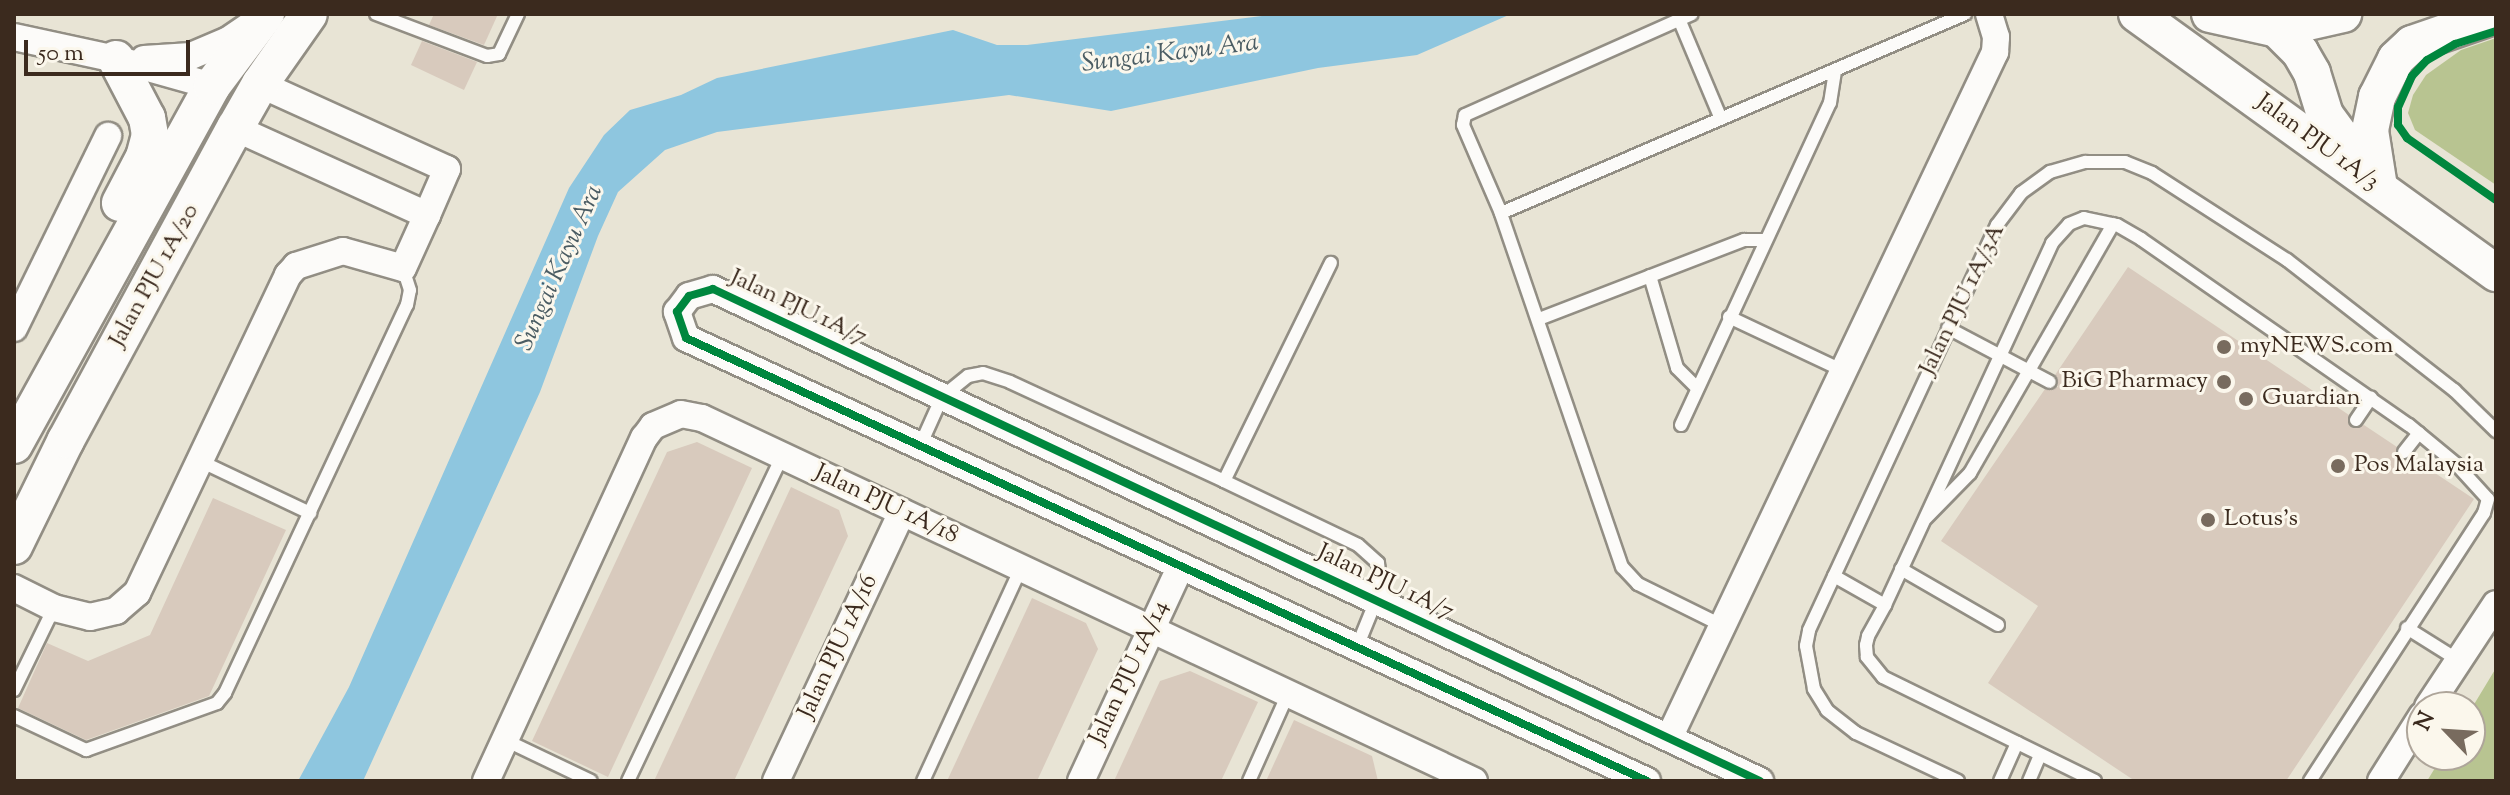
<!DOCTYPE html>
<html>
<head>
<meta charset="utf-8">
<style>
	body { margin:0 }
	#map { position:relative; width:2510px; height:795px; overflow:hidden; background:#e8e4d5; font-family:"Sorts Mill Goudy",serif }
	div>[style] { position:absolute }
	.forest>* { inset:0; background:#b8c491 }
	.water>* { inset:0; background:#8ec6df }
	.building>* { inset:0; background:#d8cabd }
	.roads { filter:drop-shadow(2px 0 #928e84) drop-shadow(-2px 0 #928e84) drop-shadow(0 2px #928e84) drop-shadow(0 -2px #928e84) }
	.lane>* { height:12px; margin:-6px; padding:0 6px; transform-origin:6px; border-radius:6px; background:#fcfbf9 }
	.street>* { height:26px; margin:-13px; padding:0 13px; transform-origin:13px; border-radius:13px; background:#fcfbf9 }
	.secondary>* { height:36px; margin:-18px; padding:0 18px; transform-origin:18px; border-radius:18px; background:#fcfbf9 }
	.cycleway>* { height:8px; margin:-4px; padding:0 4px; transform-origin:4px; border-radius:4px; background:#00873e }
	.dots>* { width:22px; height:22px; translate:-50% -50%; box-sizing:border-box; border:4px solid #fbf7ec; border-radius:50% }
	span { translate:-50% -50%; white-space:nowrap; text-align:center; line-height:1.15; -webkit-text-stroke:6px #fbf7ec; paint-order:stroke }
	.street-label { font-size:24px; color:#3b2a1e }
	.poi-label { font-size:24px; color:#3b2a1e }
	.left { translate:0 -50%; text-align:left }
	.right { translate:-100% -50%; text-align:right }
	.water-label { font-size:26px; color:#4a5c63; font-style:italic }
	.frame { position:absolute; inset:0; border:16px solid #3b2a1e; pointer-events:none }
	.north { position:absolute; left:2406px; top:691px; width:80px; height:80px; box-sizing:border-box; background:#fbf7ec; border:2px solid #aea59a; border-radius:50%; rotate:295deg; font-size:22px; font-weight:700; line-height:32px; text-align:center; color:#3b2a1e }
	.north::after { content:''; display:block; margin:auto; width:28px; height:36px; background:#786b5e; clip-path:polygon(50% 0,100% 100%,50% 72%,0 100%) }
	.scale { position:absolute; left:24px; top:40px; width:166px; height:36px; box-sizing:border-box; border:4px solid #3b2a1e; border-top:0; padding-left:10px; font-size:24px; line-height:28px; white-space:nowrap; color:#3b2a1e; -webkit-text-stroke:6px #fbf7ec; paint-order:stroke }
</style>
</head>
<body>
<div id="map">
	<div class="forest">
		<div style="clip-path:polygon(2496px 38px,2496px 185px,2415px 130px,2408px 113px,2413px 95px,2426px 75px,2461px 50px)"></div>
		<div style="clip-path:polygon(2496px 668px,2496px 781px,2427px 781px,2443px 755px,2470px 755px,2470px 711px)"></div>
	</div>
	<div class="water">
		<div style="clip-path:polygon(1279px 14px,1511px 14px,1417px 55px,1318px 68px,1111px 111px,1009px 95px,717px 132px,665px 150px,618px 192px,598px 236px,540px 392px,363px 781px,298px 781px,349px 687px,569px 188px,604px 135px,630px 110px,681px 95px,717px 78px,953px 30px,997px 45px,1027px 45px)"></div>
	</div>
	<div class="building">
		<div style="clip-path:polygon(434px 14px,498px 14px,484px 45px,429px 25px)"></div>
		<div style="clip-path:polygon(422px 41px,477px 62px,464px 90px,411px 65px)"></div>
		<div style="clip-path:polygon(2128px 267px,2349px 415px,2348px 423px,2352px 428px,2364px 425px,2397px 447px,2399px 459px,2411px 457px,2474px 499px,2286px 781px,2135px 781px,1988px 683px,2038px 606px,1941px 541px,2045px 389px,2058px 387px,2055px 375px)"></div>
		<div style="clip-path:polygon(697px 442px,752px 468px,608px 777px,532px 741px,667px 452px)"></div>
		<div style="clip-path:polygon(791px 487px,839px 510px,848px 536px,734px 781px,654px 781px)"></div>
		<div style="clip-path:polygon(213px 498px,286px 530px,209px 696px,86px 740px,18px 708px,47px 643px,88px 661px,150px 635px)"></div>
		<div style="clip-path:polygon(1032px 598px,1086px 623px,1098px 649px,1037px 781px,947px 781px)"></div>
		<div style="clip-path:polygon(1190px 671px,1258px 702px,1221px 781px,1114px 781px,1160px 681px)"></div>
		<div style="clip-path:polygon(1294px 720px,1372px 756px,1378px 781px,1266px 781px)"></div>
	</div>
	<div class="roads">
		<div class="lane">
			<div style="left:376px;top:14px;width:119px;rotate:20.7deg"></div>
			<div style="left:487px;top:56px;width:12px;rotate:-9deg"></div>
			<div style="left:499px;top:54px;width:44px;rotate:-64.6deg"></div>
			<div style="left:1679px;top:19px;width:108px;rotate:67.2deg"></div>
			<div style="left:1501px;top:213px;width:96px;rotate:-113.4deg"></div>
			<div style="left:1463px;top:125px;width:10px;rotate:-79deg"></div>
			<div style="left:1465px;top:115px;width:248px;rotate:-24deg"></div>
			<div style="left:1650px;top:276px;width:96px;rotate:73.6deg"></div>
			<div style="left:1677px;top:368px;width:27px;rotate:45deg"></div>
			<div style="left:1729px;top:317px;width:127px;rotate:25.2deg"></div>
			<div style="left:1539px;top:319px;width:220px;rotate:-21.1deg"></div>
			<div style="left:1744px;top:240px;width:20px"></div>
			<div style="left:1948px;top:328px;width:115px;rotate:27.9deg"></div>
			<div style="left:2356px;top:420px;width:27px;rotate:-56deg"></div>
			<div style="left:1681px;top:425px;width:355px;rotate:-65.2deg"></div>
			<div style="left:1830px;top:103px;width:33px;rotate:-81deg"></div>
			<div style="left:920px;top:446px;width:54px;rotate:-65.8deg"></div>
			<div style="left:942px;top:397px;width:33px;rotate:-39deg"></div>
			<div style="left:968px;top:376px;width:15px;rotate:-11deg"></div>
			<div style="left:983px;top:373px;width:28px;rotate:18deg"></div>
			<div style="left:1010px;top:382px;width:236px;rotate:24.8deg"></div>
			<div style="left:1224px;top:481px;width:148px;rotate:25.5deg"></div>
			<div style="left:1358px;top:545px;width:27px;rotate:42deg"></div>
			<div style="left:1378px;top:563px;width:25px;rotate:83deg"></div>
			<div style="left:1381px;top:588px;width:64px;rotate:112.1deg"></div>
			<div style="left:2404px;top:452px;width:24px;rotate:-52deg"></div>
			<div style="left:200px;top:461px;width:122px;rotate:25.3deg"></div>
			<div style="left:1224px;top:481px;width:243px;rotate:-63.9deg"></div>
			<div style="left:1926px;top:518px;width:63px;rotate:-45.6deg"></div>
			<div style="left:1970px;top:473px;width:287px;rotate:-60.1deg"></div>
			<div style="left:1901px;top:569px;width:112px;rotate:30deg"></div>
			<div style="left:1834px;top:576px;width:59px;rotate:29.6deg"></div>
			<div style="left:1723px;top:626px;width:95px;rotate:-153.7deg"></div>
			<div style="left:1638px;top:584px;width:23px;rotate:-133deg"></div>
			<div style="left:1622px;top:567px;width:374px;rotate:-108.9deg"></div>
			<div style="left:1501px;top:213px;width:505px;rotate:-23.21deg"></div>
			<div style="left:2407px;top:628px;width:60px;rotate:32.1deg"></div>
			<div style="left:14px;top:690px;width:91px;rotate:-64deg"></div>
			<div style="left:14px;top:716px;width:80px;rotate:25.3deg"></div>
			<div style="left:86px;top:750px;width:139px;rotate:-19.7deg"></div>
			<div style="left:217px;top:703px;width:13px;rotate:-51deg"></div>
			<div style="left:225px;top:693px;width:429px;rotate:-64.9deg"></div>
			<div style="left:407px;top:305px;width:15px;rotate:-79deg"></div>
			<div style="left:410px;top:290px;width:23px;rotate:-108deg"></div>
			<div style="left:505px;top:740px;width:95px;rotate:25.5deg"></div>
			<div style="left:628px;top:781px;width:360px;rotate:-64.6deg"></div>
			<div style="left:923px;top:781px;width:234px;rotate:-65.3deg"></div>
			<div style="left:1249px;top:781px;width:95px;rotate:-65.9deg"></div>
			<div style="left:1958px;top:781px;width:113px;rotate:-154.8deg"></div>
			<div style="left:1856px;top:733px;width:37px;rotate:-142deg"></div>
			<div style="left:1827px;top:710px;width:25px;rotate:-122deg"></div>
			<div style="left:1814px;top:689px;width:44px;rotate:-100.5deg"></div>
			<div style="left:1806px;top:646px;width:16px;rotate:-79deg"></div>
			<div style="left:1809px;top:630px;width:447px;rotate:-65.1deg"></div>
			<div style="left:1997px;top:225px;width:40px;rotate:-53deg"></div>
			<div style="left:2021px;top:193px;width:36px;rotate:-36deg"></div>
			<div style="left:2050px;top:172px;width:37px;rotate:-16deg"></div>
			<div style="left:2086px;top:162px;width:39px"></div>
			<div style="left:2125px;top:162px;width:29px;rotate:22deg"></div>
			<div style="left:2152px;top:173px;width:161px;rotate:32.8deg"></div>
			<div style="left:2287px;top:260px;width:212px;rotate:37.9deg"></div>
			<div style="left:2454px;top:390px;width:59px;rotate:44.3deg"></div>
			<div style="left:2000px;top:781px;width:42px;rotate:-65.9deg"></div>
			<div style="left:2029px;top:781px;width:28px;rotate:-67deg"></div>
			<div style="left:2095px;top:781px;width:236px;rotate:-153.9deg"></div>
			<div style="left:1883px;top:677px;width:26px;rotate:-129deg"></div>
			<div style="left:1867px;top:657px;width:12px;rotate:-95deg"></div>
			<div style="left:1866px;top:645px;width:9px;rotate:-77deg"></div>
			<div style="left:1868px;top:636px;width:35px;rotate:-61deg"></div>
			<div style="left:1885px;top:605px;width:399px;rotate:-65.2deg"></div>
			<div style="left:2052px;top:243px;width:25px;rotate:-48deg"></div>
			<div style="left:2069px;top:224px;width:16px;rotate:-22deg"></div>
			<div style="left:2084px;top:218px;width:34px;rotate:12deg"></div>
			<div style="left:2117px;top:225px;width:28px;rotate:30deg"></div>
			<div style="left:2141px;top:239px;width:326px;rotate:34.8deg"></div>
			<div style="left:2409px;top:425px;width:61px;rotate:39.7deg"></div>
			<div style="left:2456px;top:464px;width:47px;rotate:47.6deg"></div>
			<div style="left:2488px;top:499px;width:15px;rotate:106deg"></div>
			<div style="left:2484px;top:513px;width:320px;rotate:123deg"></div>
		</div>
		<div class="street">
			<div style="left:14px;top:37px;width:104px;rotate:12.2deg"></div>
			<div style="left:116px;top:59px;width:100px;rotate:15.7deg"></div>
			<div style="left:144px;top:59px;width:47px;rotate:-3.7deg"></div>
			<div style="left:191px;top:56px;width:39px;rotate:-23deg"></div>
			<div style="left:227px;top:41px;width:27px;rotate:-34deg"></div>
			<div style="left:235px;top:128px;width:211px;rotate:24.4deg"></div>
			<div style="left:427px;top:215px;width:50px;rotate:-66.5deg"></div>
			<div style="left:447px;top:169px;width:205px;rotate:-155.6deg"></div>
			<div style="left:14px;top:328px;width:214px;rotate:-63.9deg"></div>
			<div style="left:14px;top:588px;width:45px;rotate:26.6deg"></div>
			<div style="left:54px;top:608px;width:37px;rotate:14deg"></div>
			<div style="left:90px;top:617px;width:27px;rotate:-13deg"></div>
			<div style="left:116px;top:611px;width:28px;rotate:-41deg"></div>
			<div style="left:137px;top:593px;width:352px;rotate:-64.6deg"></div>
			<div style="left:288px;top:275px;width:12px;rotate:-48deg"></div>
			<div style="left:296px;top:266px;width:49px;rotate:-17.7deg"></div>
			<div style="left:343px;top:251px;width:62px;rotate:15.8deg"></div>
			<div style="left:403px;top:268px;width:58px;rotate:-65.6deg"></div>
			<div style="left:2428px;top:707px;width:123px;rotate:-56.6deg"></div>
			<div style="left:1669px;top:738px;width:760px;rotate:-64.58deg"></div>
			<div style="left:1995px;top:52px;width:15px;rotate:-86deg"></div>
			<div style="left:1996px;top:37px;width:24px;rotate:-107deg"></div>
			<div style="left:486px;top:781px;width:378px;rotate:-65.3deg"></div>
			<div style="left:644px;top:438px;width:15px;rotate:-53deg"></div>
			<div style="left:653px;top:426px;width:30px;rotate:-23deg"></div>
			<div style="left:681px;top:414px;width:21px;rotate:11deg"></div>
			<div style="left:702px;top:418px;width:853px;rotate:25.18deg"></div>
			<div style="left:776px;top:781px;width:297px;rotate:-64.9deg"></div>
			<div style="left:1081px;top:781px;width:237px;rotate:-65.1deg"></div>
			<div style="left:1647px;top:781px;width:1058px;rotate:-155.25deg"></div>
			<div style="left:686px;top:338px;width:28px;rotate:-109deg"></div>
			<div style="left:677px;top:312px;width:20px;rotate:-53deg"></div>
			<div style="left:689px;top:296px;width:25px;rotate:-16deg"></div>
			<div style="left:713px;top:289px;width:1157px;rotate:25.17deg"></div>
			<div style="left:2381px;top:781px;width:77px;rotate:-57.8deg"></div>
		</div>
		<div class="secondary">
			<div style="left:2137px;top:14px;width:443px;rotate:35.8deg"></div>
			<div style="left:2210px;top:14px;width:69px;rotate:12.6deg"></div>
			<div style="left:2277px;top:29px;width:68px;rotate:-12.8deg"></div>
			<div style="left:2277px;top:29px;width:33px;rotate:45deg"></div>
			<div style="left:2300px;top:52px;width:24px;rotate:60deg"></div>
			<div style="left:2312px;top:73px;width:44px;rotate:72.8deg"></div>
			<div style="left:2325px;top:115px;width:52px;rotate:53.6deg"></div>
			<div style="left:116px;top:59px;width:67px;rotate:62.3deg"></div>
			<div style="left:147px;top:118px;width:17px;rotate:80deg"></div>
			<div style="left:150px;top:135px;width:23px;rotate:105deg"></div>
			<div style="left:144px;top:157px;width:52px;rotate:117.6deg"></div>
			<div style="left:2379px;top:187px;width:58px;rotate:-99deg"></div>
			<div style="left:2370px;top:130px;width:34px;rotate:-78deg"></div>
			<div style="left:2377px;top:97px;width:42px;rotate:-63.4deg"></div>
			<div style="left:2396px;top:59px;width:22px;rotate:-43deg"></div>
			<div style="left:2412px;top:44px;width:89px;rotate:-19deg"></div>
			<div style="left:14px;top:445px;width:410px;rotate:-61.1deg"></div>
			<div style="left:212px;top:86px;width:90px;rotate:-53.1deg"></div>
			<div style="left:14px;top:546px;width:118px;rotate:-63.9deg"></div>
			<div style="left:66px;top:440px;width:355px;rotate:-61.6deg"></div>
			<div style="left:235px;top:128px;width:51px;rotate:-60.4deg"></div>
			<div style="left:260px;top:84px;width:85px;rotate:-55deg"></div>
		</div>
	</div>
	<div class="cycleway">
		<div style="left:2496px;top:31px;width:43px;rotate:162.4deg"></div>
		<div style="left:2455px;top:44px;width:32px;rotate:150deg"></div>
		<div style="left:2427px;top:60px;width:22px;rotate:133deg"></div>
		<div style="left:2412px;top:76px;width:34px;rotate:114deg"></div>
		<div style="left:2398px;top:107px;width:18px;rotate:90deg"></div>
		<div style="left:2398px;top:125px;width:16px;rotate:55deg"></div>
		<div style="left:2407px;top:138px;width:108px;rotate:34.9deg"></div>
		<div style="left:1647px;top:781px;width:1058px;rotate:-155.25deg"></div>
		<div style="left:686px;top:338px;width:28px;rotate:-109deg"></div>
		<div style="left:677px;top:312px;width:20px;rotate:-53deg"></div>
		<div style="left:689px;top:296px;width:25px;rotate:-16deg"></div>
		<div style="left:713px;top:289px;width:1157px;rotate:25.17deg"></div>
	</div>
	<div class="dots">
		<div style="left:2224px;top:347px;background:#786b5e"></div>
		<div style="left:2224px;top:382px;background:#786b5e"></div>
		<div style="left:2246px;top:399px;background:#786b5e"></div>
		<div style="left:2338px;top:466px;background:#786b5e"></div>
		<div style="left:2208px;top:520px;background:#786b5e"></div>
	</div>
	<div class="street-label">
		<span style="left:2317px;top:143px;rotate:36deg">Jalan PJU 1A/3</span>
		<span style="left:155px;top:276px;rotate:-61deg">Jalan PJU 1A/20</span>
		<span style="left:1963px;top:300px;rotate:-64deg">Jalan PJU 1A/3A</span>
		<span style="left:798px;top:308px;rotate:25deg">Jalan PJU 1A/7</span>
		<span style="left:886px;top:505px;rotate:25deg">Jalan PJU 1A/18</span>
		<span style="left:1385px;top:583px;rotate:25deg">Jalan PJU 1A/7</span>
		<span style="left:839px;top:647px;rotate:-65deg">Jalan PJU 1A/16</span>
		<span style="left:1130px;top:673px;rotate:-65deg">Jalan PJU 1A/14</span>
	</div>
	<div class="poi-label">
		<span class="left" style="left:2240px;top:347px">myNEWS.com</span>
		<span class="right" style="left:2208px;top:382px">BiG Pharmacy</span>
		<span class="left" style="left:2262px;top:399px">Guardian</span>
		<span class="left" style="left:2354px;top:466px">Pos Malaysia</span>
		<span class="left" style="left:2224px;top:520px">Lotus's</span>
	</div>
	<div class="water-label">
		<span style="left:1170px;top:54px;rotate:-7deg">Sungai Kayu Ara</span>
		<span style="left:560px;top:268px;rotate:-66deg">Sungai Kayu Ara</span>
	</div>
	<div class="frame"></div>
	<div class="north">N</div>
	<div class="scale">50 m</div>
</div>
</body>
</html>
